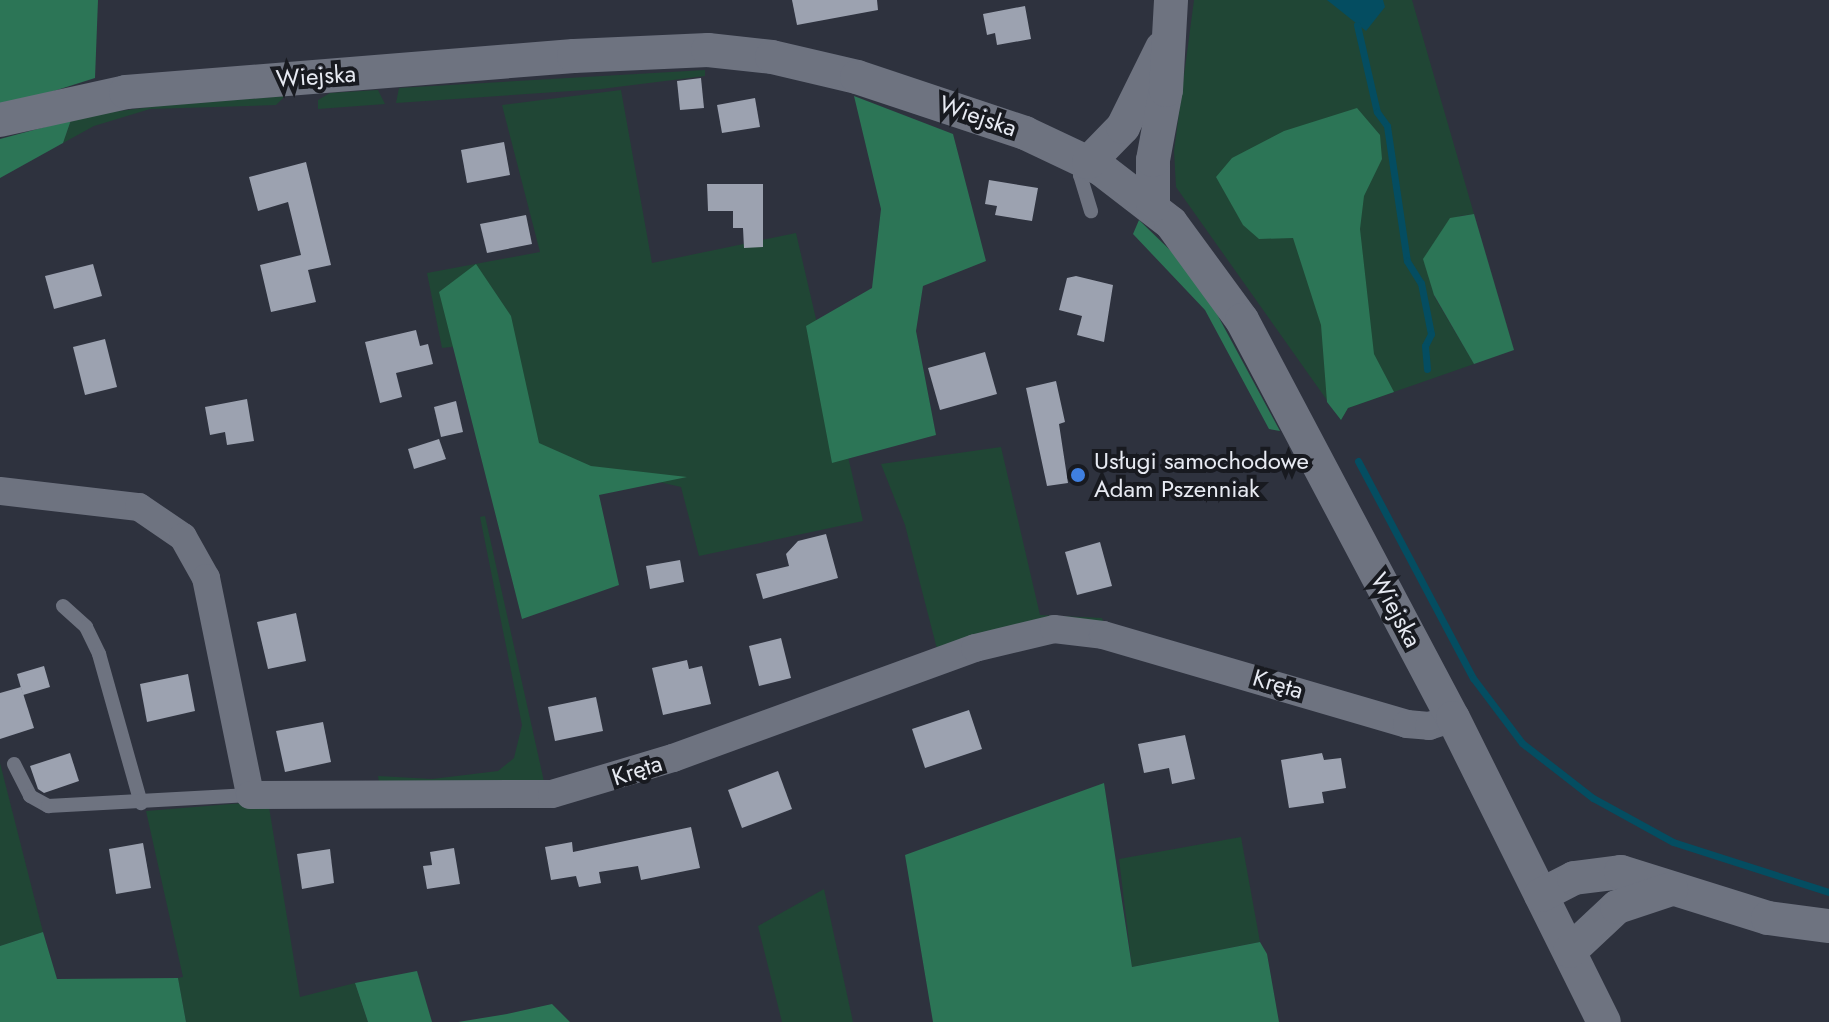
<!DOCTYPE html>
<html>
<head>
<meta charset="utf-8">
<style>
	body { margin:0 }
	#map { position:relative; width:1829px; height:1022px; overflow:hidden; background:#2e323e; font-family:Jost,sans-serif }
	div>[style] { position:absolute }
	.green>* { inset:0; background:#204635 }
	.forest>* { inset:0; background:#2c7556 }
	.water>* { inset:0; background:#044d61 }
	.stream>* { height:7px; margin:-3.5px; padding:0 3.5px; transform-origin:3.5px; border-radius:3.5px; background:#044d61 }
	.building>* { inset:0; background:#9ca2b0 }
	.service>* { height:14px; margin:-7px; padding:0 7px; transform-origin:7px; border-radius:7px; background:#6e7380 }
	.minor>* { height:28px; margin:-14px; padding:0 14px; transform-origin:14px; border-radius:14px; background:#6e7380 }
	.tertiary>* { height:34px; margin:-17px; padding:0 17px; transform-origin:17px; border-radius:17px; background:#6e7380 }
	.dots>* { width:22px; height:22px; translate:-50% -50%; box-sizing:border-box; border:4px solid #181a20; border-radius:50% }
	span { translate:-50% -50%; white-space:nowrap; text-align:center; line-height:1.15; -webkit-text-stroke:8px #181a20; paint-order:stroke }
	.street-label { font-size:24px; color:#e7eaf2 }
	.poi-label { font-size:24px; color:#e7eaf2 }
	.left { translate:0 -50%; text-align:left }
</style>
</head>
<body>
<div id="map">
	<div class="green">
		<div style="clip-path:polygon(1194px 0,1412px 0,1474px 214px,1459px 216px,1434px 296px,1474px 364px,1348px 408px,1341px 420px,1176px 187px,1174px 151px)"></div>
		<div style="clip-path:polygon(705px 70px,705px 76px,601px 89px,396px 103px,399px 88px)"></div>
		<div style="clip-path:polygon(378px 90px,385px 104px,318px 109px,318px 100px,330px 93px)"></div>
		<div style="clip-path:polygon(621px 90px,652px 263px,796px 233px,863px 521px,699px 556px,681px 487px,533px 453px,503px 341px,442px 348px,427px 273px,540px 252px,502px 105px)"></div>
		<div style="clip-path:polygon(285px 96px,276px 105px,150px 109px,94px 126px,63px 143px,71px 120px,97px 114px,158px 106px)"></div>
		<div style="clip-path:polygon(1001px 447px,1040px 615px,1102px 618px,1104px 623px,886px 666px,937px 649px,905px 525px,881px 464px)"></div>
		<div style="clip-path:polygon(485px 516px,545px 786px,380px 788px,378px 776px,432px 779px,498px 771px,514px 758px,522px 725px,480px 517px)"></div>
		<div style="clip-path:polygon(0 763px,43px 932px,0 946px)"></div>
		<div style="clip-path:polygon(268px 801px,300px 997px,355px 983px,368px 1022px,186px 1022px,178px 978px,183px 977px,146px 811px)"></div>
		<div style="clip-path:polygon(1241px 837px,1260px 942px,1132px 967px,1119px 859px)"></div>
		<div style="clip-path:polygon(824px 889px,853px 1022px,782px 1022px,758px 926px)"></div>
	</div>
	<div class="forest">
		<div style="clip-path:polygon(0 0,98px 0,95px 78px,0 108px)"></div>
		<div style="clip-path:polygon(854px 96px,953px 134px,986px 261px,923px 286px,916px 331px,936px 435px,832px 463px,806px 326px,872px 288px,881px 209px)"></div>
		<div style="clip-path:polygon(1357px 108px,1380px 135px,1382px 159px,1364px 196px,1360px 229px,1374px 354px,1394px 392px,1348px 408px,1341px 420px,1327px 402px,1321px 325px,1293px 238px,1259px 239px,1243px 225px,1216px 177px,1232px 158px,1284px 131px)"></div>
		<div style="clip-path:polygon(71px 120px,63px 143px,0 178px,0 139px)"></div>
		<div style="clip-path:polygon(1474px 214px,1514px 350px,1474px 364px,1434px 295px,1423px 259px,1450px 218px)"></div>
		<div style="clip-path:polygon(1139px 220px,1172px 252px,1211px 303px,1280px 431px,1269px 429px,1205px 310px,1133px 234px)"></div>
		<div style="clip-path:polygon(476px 264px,511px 316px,539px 443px,591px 466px,687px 477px,599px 495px,619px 585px,522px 619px,439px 292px)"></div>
		<div style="clip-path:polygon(1104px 783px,1132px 967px,1260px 942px,1267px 954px,1279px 1022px,933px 1022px,905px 855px)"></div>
		<div style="clip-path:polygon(43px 932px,57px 979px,178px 978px,186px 1022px,0 1022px,0 946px)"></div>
		<div style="clip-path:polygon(417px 971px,432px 1022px,368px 1022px,355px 983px)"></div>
		<div style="clip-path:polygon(552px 1004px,570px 1022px,458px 1022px,507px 1014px)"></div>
	</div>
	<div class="water">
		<div style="clip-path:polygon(1327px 0,1383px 0,1385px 7px,1366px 31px)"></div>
	</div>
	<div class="stream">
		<div style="left:1357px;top:25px;width:89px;rotate:77.1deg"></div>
		<div style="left:1377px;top:112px;width:17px;rotate:54deg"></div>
		<div style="left:1387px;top:126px;width:136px;rotate:81.6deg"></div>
		<div style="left:1407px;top:261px;width:26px;rotate:58deg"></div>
		<div style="left:1421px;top:283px;width:52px;rotate:78.9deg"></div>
		<div style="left:1431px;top:334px;width:13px;rotate:117deg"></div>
		<div style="left:1425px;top:346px;width:23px;rotate:85deg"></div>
		<div style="left:1358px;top:461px;width:246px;rotate:62.1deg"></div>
		<div style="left:1473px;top:678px;width:81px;rotate:53deg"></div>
		<div style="left:1522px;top:743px;width:90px;rotate:37.8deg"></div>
		<div style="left:1593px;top:798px;width:91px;rotate:28.8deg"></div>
		<div style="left:1673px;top:842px;width:164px;rotate:17.8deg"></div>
	</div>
	<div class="building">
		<div style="clip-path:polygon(792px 0,877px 0,878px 10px,797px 25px)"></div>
		<div style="clip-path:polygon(1025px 6px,1031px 39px,997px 45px,995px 33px,987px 35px,983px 14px)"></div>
		<div style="clip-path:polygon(701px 78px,704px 108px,680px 110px,677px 81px)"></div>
		<div style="clip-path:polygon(755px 98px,760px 127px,722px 133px,717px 105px)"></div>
		<div style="clip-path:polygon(504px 142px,510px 175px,467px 183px,461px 150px)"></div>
		<div style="clip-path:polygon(306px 162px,331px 265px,308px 270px,316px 302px,271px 312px,260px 265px,301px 255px,288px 202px,258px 211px,249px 177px)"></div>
		<div style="clip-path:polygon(989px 180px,1038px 188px,1032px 221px,995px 215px,997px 206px,985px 204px)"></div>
		<div style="clip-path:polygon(707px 184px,763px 184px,763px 247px,744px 248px,743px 228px,733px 228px,733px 211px,708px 211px)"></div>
		<div style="clip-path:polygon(526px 215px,532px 244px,487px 253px,480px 224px)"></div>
		<div style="clip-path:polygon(93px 264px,102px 296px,54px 309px,45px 276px)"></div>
		<div style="clip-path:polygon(1076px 276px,1113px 285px,1104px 342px,1077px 335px,1082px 316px,1059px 310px,1067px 278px)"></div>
		<div style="clip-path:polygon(416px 330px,420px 346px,428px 344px,433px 364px,396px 373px,402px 397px,380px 403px,365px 342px)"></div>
		<div style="clip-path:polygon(105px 339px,117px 387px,85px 395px,73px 347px)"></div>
		<div style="clip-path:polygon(985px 352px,997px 394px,940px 410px,928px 368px)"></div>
		<div style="clip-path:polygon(1056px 381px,1065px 422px,1059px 424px,1068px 483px,1047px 486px,1026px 388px)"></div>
		<div style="clip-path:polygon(247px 399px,254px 441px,227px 445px,225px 432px,210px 435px,205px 407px)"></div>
		<div style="clip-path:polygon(456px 401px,463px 432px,441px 437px,434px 407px)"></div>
		<div style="clip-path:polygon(439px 439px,446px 459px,414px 469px,408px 449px)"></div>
		<div style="clip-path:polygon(826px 534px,838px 578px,763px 599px,756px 574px,789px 566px,786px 554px,798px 541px)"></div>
		<div style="clip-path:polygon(1100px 542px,1112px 586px,1077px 595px,1065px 552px)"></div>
		<div style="clip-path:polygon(680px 560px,684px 582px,650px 589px,646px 566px)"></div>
		<div style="clip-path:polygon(296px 613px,306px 661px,268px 669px,257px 622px)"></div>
		<div style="clip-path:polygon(781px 638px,791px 678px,759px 686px,749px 646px)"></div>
		<div style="clip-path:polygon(687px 660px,689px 669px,702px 666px,711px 704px,663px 715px,652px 668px)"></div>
		<div style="clip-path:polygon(44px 666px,50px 687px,23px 695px,17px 674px)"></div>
		<div style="clip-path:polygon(188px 674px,195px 711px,147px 722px,140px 684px)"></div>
		<div style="clip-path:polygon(21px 687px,34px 728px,0 739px,0 693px)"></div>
		<div style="clip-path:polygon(596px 697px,603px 731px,555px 741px,548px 707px)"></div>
		<div style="clip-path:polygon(969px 710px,982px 749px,925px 768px,912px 729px)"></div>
		<div style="clip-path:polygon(323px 722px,331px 762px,285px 772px,276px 731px)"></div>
		<div style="clip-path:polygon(1185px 735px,1195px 779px,1172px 784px,1169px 768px,1144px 773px,1138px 744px)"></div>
		<div style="clip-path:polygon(70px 753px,79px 781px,44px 793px,38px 789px,30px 766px)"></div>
		<div style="clip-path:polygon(1322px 753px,1324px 760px,1341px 758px,1346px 788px,1322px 792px,1324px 803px,1289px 808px,1281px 760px)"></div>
		<div style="clip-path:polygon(778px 771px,792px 809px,742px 828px,728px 790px)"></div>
		<div style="clip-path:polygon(691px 827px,700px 868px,641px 880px,638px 866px,599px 872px,601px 883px,579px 887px,576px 876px,551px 880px,545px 847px,572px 842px,573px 852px)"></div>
		<div style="clip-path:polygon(143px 843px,151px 888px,116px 894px,109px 849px)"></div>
		<div style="clip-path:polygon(454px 848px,460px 884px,427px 889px,423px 866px,432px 865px,430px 852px)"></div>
		<div style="clip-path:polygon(330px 849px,334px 883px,302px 889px,297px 854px)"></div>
	</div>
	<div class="service">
		<div style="left:1089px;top:162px;width:16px;rotate:125deg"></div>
		<div style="left:1080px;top:175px;width:38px;rotate:73deg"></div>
		<div style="left:63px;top:606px;width:31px;rotate:42deg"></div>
		<div style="left:86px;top:627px;width:30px;rotate:64deg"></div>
		<div style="left:99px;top:654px;width:155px;rotate:74.3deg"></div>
		<div style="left:14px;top:764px;width:36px;rotate:63deg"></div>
		<div style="left:30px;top:796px;width:21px;rotate:29deg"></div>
		<div style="left:48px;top:806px;width:202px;rotate:-3.1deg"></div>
	</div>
	<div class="minor">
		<div style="left:0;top:491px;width:140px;rotate:6.6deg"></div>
		<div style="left:139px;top:507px;width:53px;rotate:34.3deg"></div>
		<div style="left:183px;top:537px;width:47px;rotate:60.7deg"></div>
		<div style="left:206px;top:578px;width:221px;rotate:78.5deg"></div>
		<div style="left:250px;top:795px;width:302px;rotate:-0.2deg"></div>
		<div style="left:552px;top:794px;width:126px;rotate:-16.6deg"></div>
		<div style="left:673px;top:758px;width:321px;rotate:-20deg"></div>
		<div style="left:975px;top:648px;width:81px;rotate:-13.5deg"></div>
		<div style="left:1054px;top:629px;width:49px;rotate:7deg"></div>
		<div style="left:1103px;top:635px;width:317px;rotate:16.3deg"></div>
		<div style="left:1407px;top:724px;width:22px;rotate:5deg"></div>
		<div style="left:1429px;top:726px;width:25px;rotate:-18deg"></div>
	</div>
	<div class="tertiary">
		<div style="left:0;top:120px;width:129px;rotate:-12.5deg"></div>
		<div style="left:126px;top:92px;width:449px;rotate:-4.6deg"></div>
		<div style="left:574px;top:56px;width:134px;rotate:-2.6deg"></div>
		<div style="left:708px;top:50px;width:64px;rotate:6.2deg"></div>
		<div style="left:772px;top:57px;width:87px;rotate:13.2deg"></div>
		<div style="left:857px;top:77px;width:177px;rotate:18.4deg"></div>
		<div style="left:1025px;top:133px;width:84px;rotate:25.3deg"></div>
		<div style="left:1101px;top:169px;width:88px;rotate:37.6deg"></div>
		<div style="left:1171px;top:223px;width:120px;rotate:53.8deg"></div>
		<div style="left:1242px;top:320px;width:450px;rotate:62.1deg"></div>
		<div style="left:1453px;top:718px;width:339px;rotate:63.6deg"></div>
		<div style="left:1089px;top:162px;width:49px;rotate:-45.8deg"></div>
		<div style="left:1123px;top:127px;width:88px;rotate:-63.7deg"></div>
		<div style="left:1153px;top:205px;width:45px;rotate:-90deg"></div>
		<div style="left:1153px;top:160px;width:71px;rotate:-79.5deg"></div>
		<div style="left:1166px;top:90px;width:90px;rotate:-86.8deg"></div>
		<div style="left:1541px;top:895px;width:37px;rotate:-27deg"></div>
		<div style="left:1574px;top:878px;width:47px;rotate:-7.3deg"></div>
		<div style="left:1621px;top:872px;width:154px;rotate:17.4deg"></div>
		<div style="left:1768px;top:918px;width:62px;rotate:7.5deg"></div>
		<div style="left:1570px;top:951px;width:64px;rotate:-43.1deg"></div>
		<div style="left:1617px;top:907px;width:57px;rotate:-18.4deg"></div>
	</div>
	<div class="dots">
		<div style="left:1078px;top:475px;background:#3f7fe0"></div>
	</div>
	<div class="street-label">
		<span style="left:316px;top:76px;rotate:-4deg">Wiejska</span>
		<span style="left:978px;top:116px;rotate:19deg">Wiejska</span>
		<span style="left:1396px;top:610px;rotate:62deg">Wiejska</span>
		<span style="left:1278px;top:684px;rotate:16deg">Kręta</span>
		<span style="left:637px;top:770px;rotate:-18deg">Kręta</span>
	</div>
	<div class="poi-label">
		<span class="left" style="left:1094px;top:475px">Usługi samochodowe<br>Adam Pszenniak</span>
	</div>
</div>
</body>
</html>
